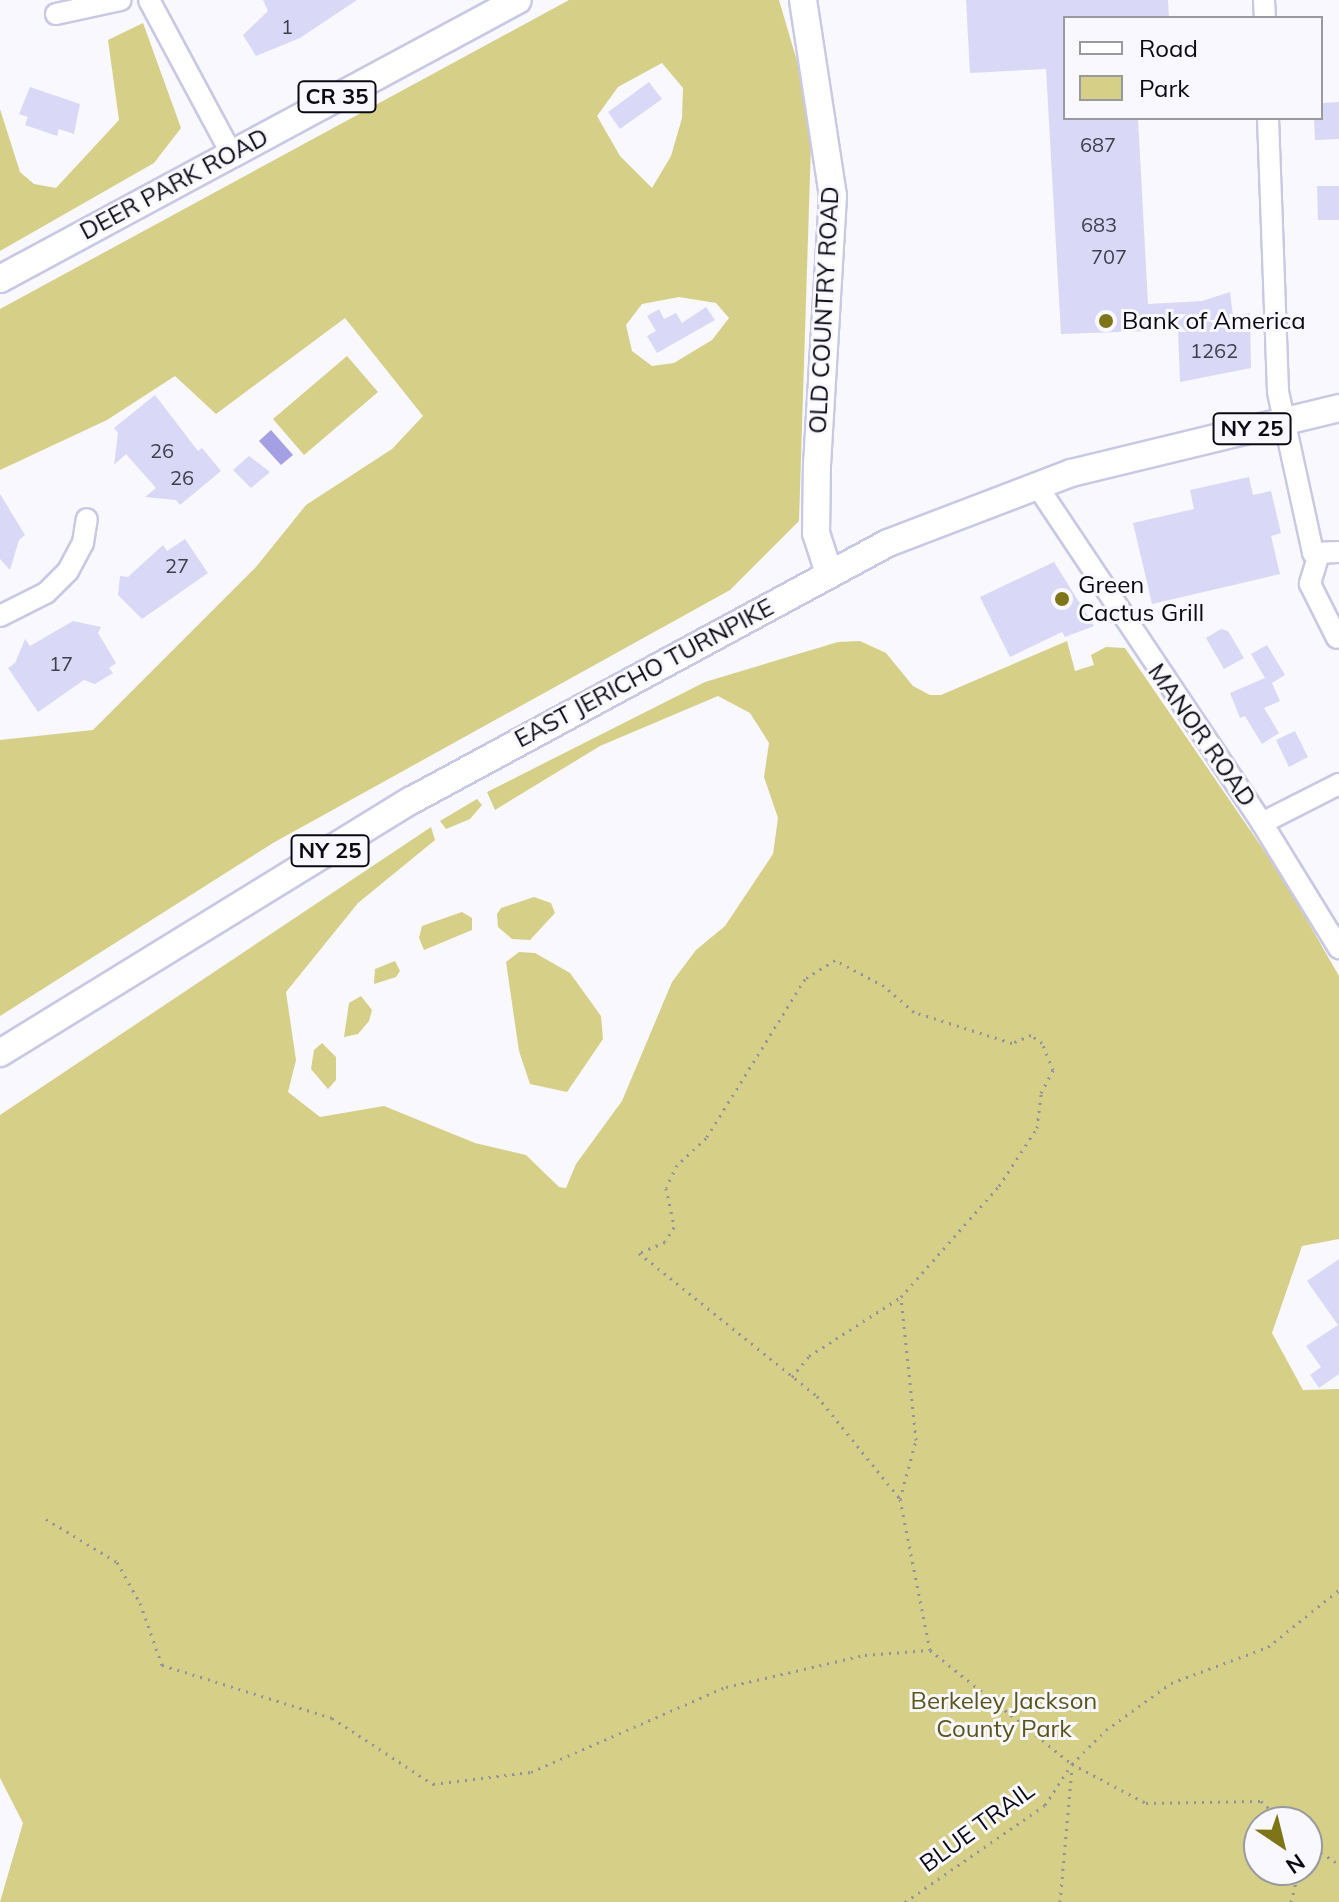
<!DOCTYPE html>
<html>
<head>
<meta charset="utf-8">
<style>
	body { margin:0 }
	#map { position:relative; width:1339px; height:1902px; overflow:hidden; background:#f8f8fe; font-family:Mulish,sans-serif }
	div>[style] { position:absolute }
	.green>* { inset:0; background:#d5cf87 }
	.water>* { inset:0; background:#a59fe4 }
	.building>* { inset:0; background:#d9d8f6 }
	.path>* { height:3px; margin-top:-1.5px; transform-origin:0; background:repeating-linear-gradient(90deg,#94939b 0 2px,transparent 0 8px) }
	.roads { filter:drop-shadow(2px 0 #c9c8e5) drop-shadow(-2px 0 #c9c8e5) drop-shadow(0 2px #c9c8e5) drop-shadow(0 -2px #c9c8e5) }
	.minor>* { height:20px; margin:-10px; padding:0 10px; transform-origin:10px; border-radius:10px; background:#fff }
	.major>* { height:26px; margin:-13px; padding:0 13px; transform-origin:13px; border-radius:13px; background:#fff }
	.dots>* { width:22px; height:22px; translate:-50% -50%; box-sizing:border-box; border:4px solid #f8f8fe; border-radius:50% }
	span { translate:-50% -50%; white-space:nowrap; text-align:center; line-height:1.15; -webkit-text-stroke:6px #f8f8fe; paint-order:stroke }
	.number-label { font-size:20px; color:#3e3e4c }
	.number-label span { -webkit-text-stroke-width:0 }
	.shield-label span { padding:2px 6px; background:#f8f8fe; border:2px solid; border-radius:6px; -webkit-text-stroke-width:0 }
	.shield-label { font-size:22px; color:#0b0a14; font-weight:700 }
	.street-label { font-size:24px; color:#0b0a14 }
	.poi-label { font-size:24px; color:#0b0a14 }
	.left { translate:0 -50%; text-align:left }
	.park-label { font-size:24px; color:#5b551c }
	.legend { position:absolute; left:1063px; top:16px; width:260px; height:104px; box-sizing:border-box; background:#f8f8fe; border:2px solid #9999a0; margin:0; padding:10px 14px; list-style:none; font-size:24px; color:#0b0a14 }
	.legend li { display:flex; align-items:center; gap:16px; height:40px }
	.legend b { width:40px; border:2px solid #9999a0 }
	.north { position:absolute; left:1243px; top:1806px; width:80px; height:80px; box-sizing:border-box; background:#f8f8fe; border:2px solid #9999a0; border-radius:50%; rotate:145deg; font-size:22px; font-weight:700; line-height:32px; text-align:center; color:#0b0a14 }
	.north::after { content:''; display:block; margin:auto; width:28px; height:36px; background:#7d7518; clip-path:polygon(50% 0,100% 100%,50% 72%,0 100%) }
</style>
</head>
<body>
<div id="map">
	<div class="green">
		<div style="clip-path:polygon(evenodd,569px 0,779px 0,812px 112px,799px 521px,730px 590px,273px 843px,0 1016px,0 740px,93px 730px,256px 567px,306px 505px,392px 449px,423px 416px,345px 318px,216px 414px,175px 376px,107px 420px,0 470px,0 309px,569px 0,662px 63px,683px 88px,682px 118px,671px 156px,652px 188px,620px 156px,597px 116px,618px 87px,662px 63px,569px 0,679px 297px,716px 303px,729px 318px,712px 340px,674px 363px,652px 366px,632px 351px,626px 325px,642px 304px,679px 297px)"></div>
		<div style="clip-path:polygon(143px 23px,181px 128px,154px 163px,0 251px,0 109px,20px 172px,34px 184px,56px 188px,119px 120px,108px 40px)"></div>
		<div style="clip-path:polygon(347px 356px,378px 392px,304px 455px,273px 419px)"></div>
		<div style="clip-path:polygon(evenodd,860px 641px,886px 653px,913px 686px,930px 695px,941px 695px,1067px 641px,1075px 671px,1094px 665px,1091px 655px,1106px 647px,1125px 648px,1281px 875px,1339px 976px,1339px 1239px,1302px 1246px,1272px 1333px,1303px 1390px,1339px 1389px,1339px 1902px,0 1902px,23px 1823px,0 1778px,0 1115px,431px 827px,435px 840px,358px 903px,286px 992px,296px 1060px,288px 1092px,320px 1117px,384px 1106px,475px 1143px,526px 1155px,559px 1187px,566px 1188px,576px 1164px,622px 1101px,672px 982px,696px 950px,725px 926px,773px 854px,778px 818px,764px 777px,769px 743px,750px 713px,718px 696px,600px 746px,495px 810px,487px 792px,705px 682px,838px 642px,860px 641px,1259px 1822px,1307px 1822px,1307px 1870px,1259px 1870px,1259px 1822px)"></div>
		<div style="clip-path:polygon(477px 799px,482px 805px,470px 819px,446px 829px,440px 821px)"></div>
		<div style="clip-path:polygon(534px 897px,551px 903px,555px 913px,530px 940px,512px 939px,498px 927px,497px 914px,501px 908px)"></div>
		<div style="clip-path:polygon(462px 912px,472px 918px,472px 930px,424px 950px,419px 938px,422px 926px)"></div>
		<div style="clip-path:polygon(519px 952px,535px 953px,570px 973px,601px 1016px,603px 1039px,567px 1092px,530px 1084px,519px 1051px,506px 962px)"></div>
		<div style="clip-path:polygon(395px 961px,400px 971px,396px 977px,374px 984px,375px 969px)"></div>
		<div style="clip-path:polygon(361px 996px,372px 1010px,369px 1021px,358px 1034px,344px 1037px,349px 1003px)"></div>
		<div style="clip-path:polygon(322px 1043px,336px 1057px,336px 1080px,328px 1089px,311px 1069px,314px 1050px)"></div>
	</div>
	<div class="water">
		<div style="clip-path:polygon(271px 430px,293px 455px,281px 465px,259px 441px)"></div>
	</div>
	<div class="building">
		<div style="clip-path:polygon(263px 0,357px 0,300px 38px,256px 56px,243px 35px,268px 11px)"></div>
		<div style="clip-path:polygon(966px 0,1168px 0,1169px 18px,1065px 18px,1065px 118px,1138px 118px,1148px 304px,1202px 301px,1230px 292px,1233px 316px,1250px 313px,1251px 368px,1180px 382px,1178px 330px,1061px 334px,1046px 69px,970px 73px)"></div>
		<div style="clip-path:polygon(649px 82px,662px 99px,620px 129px,608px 112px)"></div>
		<div style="clip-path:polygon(30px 87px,80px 104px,74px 134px,59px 129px,57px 136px,25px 125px,28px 117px,19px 114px)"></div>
		<div style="clip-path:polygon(1339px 102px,1339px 139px,1315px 140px,1314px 118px,1321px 118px,1321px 103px)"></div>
		<div style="clip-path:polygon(1317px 186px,1339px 186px,1339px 220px,1318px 220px)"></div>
		<div style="clip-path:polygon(706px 307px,715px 320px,657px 353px,647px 336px,656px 331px,647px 316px,659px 309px,664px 319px,676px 313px,682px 323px)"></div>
		<div style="clip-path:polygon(155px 395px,198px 451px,202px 448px,221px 471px,180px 505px,176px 500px,145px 497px,156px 488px,126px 454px,114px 465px,118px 433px,114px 428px)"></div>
		<div style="clip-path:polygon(249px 456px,270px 472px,251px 488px,233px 470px)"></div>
		<div style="clip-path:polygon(1249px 477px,1253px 495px,1271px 491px,1281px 533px,1271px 536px,1280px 574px,1152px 604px,1133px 523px,1194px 509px,1190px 490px)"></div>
		<div style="clip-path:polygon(0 494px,25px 535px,19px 540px,10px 570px,0 559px)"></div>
		<div style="clip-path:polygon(185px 539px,208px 573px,142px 619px,118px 595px,120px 576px,128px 577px,163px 545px,167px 551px)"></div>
		<div style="clip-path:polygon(1054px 562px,1094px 626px,1065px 637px,1062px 632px,1010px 657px,980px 597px)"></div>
		<div style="clip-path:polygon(73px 621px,101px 627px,98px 633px,116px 663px,109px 668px,113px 673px,95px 684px,84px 680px,38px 712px,8px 668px,15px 663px,25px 639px,30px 646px)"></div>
		<div style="clip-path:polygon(1221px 629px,1228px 631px,1244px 658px,1224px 669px,1206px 638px)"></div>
		<div style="clip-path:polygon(1267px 645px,1285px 675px,1272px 683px,1280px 701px,1264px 708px,1279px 733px,1262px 744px,1245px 716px,1240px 718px,1230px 693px,1265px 678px,1251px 654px)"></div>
		<div style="clip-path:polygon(1295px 731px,1308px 757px,1289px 767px,1276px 740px)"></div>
		<div style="clip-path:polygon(1339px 1259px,1339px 1374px,1319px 1388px,1310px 1375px,1321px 1367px,1306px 1346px,1338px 1325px,1307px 1281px)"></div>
	</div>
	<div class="path">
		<div style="left:792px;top:1377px;width:27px;rotate:-51deg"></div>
		<div style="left:809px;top:1356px;width:109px;rotate:-32.7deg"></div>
		<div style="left:900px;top:1499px;width:61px;rotate:-74.8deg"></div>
		<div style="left:916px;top:1440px;width:144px;rotate:-96deg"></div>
		<div style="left:901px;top:1297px;width:148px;rotate:-48.6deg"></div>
		<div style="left:999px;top:1186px;width:69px;rotate:-56.8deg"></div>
		<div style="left:1037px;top:1128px;width:35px;rotate:-83deg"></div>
		<div style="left:1041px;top:1093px;width:26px;rotate:-62deg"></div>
		<div style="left:1053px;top:1070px;width:29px;rotate:-112deg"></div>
		<div style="left:1042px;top:1043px;width:14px;rotate:-144deg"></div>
		<div style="left:1031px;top:1035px;width:21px;rotate:157deg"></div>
		<div style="left:1012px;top:1043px;width:103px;rotate:-162.4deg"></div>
		<div style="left:914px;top:1012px;width:40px;rotate:-139deg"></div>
		<div style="left:884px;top:986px;width:55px;rotate:-152deg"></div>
		<div style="left:835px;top:960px;width:36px;rotate:148deg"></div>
		<div style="left:805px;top:979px;width:187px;rotate:121.9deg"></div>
		<div style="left:706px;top:1138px;width:40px;rotate:137deg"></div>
		<div style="left:677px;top:1165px;width:25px;rotate:116deg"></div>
		<div style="left:666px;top:1188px;width:40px;rotate:78deg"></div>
		<div style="left:674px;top:1227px;width:17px;rotate:121deg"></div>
		<div style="left:665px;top:1242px;width:28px;rotate:157deg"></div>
		<div style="left:639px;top:1253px;width:228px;rotate:38.8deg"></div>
		<div style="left:817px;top:1396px;width:132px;rotate:51.1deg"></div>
		<div style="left:900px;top:1499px;width:154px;rotate:78.8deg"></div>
		<div style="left:930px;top:1650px;width:182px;rotate:38.8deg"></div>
		<div style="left:1072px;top:1764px;width:84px;rotate:27.8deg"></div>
		<div style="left:1146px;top:1803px;width:115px;rotate:-1deg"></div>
		<div style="left:1261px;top:1801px;width:31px;rotate:42deg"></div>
		<div style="left:46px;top:1519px;width:83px;rotate:31.2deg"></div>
		<div style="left:117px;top:1562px;width:47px;rotate:60.7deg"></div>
		<div style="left:140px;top:1603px;width:66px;rotate:70.5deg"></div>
		<div style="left:162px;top:1665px;width:178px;rotate:17.3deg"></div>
		<div style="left:332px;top:1718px;width:121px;rotate:33.2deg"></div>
		<div style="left:433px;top:1784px;width:99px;rotate:-7deg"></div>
		<div style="left:531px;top:1772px;width:213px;rotate:-23.6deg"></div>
		<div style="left:726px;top:1687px;width:143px;rotate:-13deg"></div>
		<div style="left:865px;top:1655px;width:64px;rotate:-4.5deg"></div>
		<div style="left:1307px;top:1844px;width:38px;rotate:32deg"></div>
		<div style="left:905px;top:1902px;width:170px;rotate:-34.7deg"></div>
		<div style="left:1045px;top:1805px;width:49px;rotate:-56.6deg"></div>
		<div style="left:1072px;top:1764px;width:48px;rotate:-45deg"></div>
		<div style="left:1106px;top:1730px;width:80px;rotate:-35.9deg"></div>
		<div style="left:1171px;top:1683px;width:103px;rotate:-20.4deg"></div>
		<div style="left:1268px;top:1647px;width:91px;rotate:-38.8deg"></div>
		<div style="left:1060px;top:1902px;width:135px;rotate:-84.9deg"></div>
		<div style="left:1291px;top:1902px;width:33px;rotate:-76deg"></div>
	</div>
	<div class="roads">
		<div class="minor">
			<div style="left:149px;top:0;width:174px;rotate:61.8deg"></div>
			<div style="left:1264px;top:0;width:18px;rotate:87deg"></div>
			<div style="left:56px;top:14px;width:66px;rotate:-12.2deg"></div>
			<div style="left:1268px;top:118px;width:274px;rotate:87.9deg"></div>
			<div style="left:1278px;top:392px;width:165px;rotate:77.7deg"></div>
			<div style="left:1313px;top:553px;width:26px;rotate:-2deg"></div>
			<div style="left:1036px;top:484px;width:407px;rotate:56.3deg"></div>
			<div style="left:1262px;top:823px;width:147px;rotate:58.4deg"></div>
			<div style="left:1318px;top:557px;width:28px;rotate:107deg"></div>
			<div style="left:1310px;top:584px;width:60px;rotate:63.4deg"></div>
			<div style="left:0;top:616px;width:51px;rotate:-26.6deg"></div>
			<div style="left:46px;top:593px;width:31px;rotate:-45deg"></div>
			<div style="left:68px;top:571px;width:32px;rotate:-62deg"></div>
			<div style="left:83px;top:543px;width:24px;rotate:-81deg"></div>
			<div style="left:1262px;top:823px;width:86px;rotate:-26.9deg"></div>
		</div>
		<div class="major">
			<div style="left:803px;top:0;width:198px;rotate:81.3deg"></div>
			<div style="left:833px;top:196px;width:267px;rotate:93.4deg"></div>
			<div style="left:817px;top:463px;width:70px;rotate:90.8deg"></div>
			<div style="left:816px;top:533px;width:42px;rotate:72deg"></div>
			<div style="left:0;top:279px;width:588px;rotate:-28.31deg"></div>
			<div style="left:0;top:1053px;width:483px;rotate:-31.6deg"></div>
			<div style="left:412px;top:800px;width:541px;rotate:-28.37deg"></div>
			<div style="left:888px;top:543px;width:196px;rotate:-20.9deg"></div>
			<div style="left:1071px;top:473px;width:276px;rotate:-13.6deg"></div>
		</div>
	</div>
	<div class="dots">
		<div style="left:1106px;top:321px;background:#7d7518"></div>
		<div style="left:1062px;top:599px;background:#7d7518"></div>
	</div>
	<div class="number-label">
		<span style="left:287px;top:26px">1</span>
		<span style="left:1098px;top:144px">687</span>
		<span style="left:1099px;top:224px">683</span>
		<span style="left:1109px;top:256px">707</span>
		<span style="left:1214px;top:350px">1262</span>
		<span style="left:162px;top:450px">26</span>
		<span style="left:182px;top:477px">26</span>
		<span style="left:177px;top:565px">27</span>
		<span style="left:61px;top:663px">17</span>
	</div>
	<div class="shield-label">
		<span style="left:337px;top:97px">CR 35</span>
		<span style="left:1252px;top:429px">NY 25</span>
		<span style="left:330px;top:851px">NY 25</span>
	</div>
	<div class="street-label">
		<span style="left:174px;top:184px;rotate:-28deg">DEER PARK ROAD</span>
		<span style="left:824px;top:310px;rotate:-87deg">OLD COUNTRY ROAD</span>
		<span style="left:644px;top:673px;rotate:-28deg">EAST JERICHO TURNPIKE</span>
		<span style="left:1202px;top:735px;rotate:55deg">MANOR ROAD</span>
		<span style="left:977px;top:1827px;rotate:-36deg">BLUE TRAIL</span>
	</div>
	<div class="poi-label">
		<span class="left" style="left:1122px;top:321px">Bank of America</span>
		<span class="left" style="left:1078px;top:599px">Green<br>Cactus Grill</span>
	</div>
	<div class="park-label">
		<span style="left:1004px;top:1715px">Berkeley Jackson<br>County Park</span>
	</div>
	<ul class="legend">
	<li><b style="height:10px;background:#fff"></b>Road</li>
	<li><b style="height:22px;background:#d5cf87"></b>Park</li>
	</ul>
	<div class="north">N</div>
</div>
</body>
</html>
